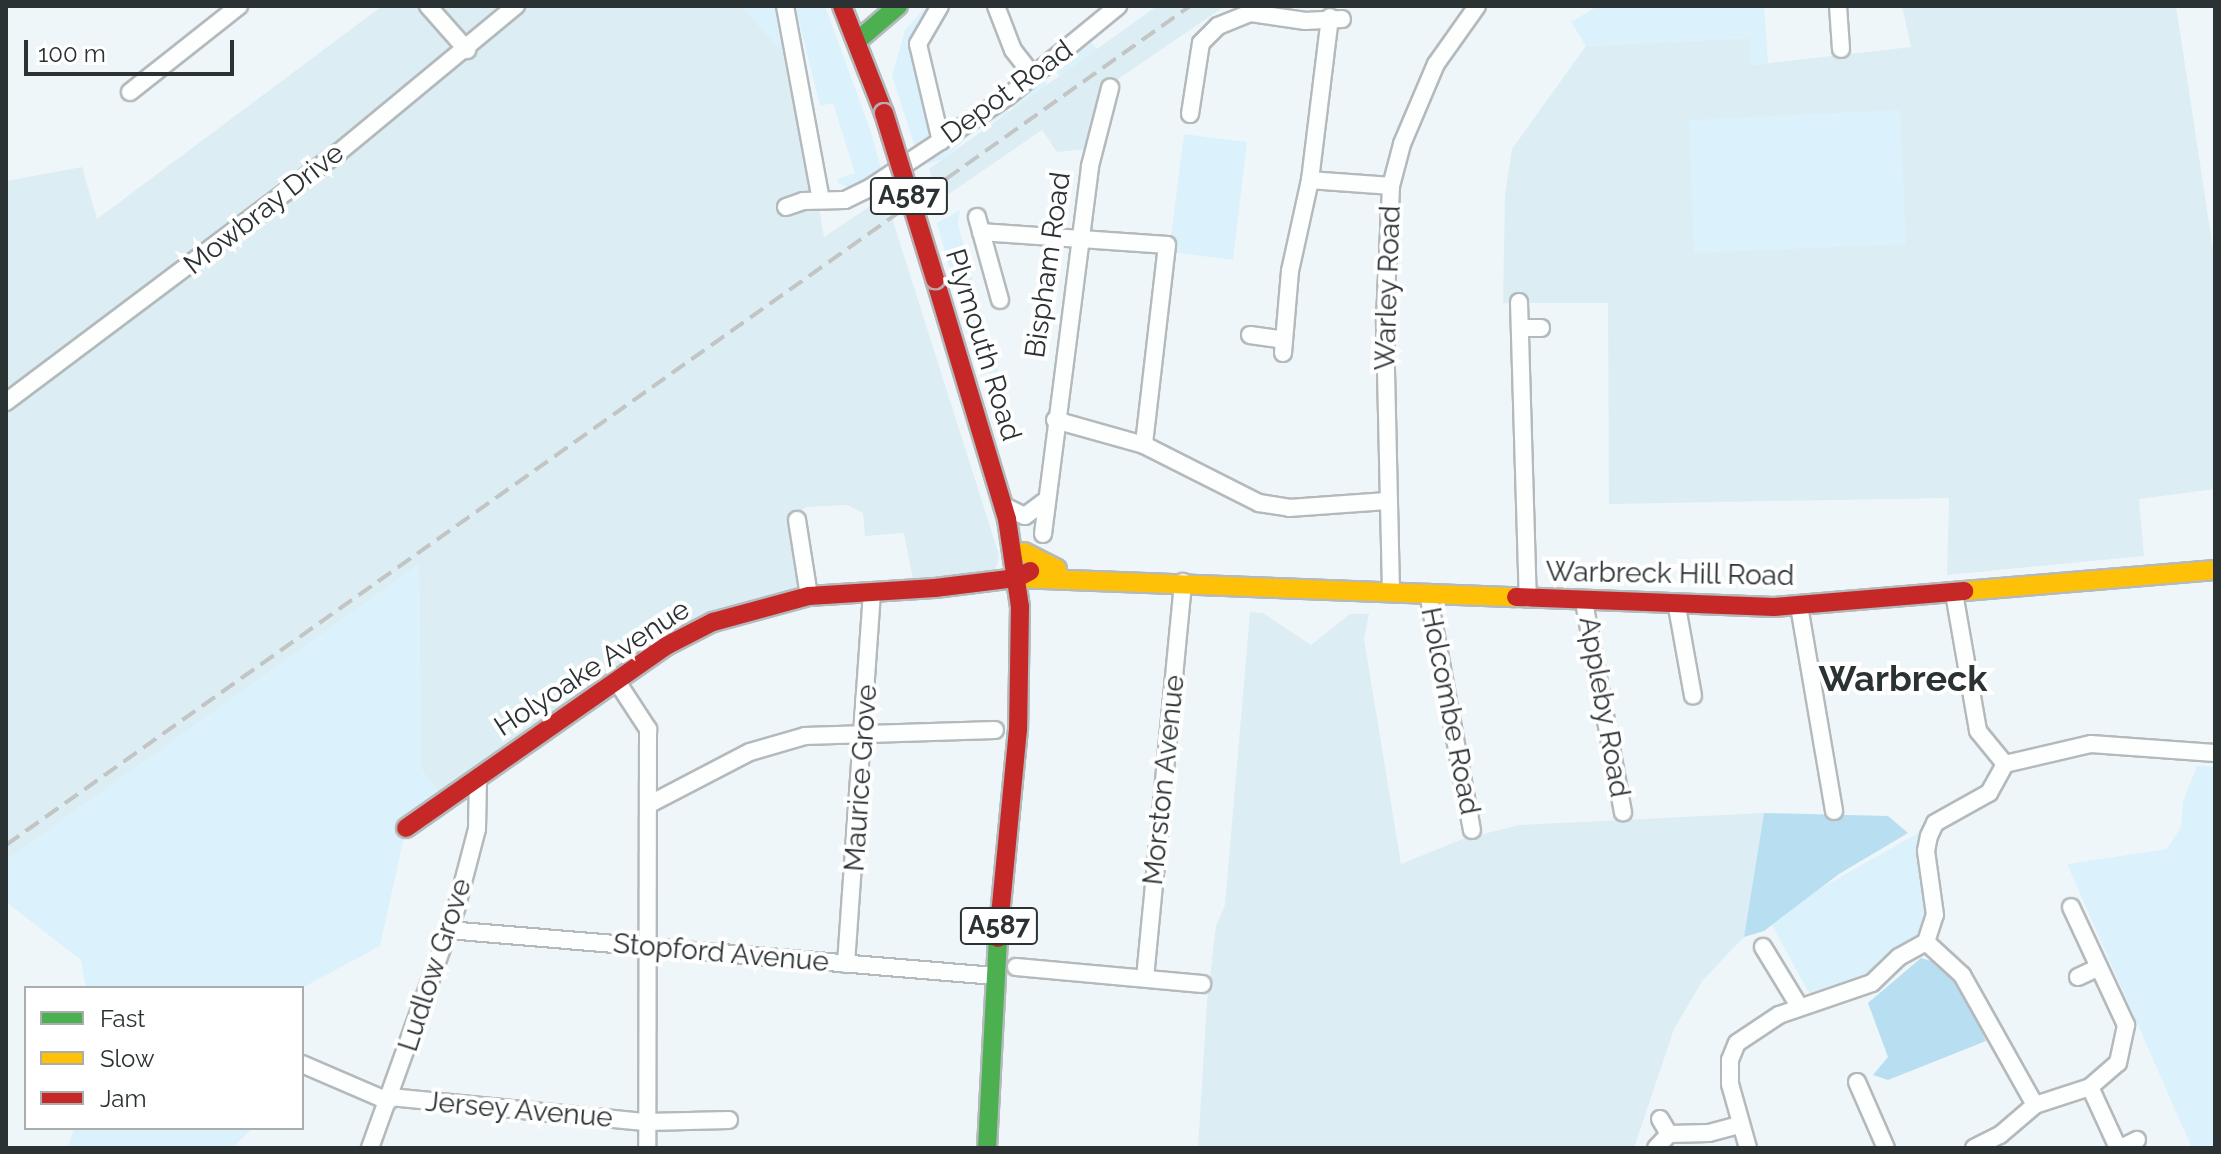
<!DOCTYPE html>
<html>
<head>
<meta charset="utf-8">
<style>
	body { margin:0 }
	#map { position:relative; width:2221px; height:1154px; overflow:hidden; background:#eff6f9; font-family:Raleway,sans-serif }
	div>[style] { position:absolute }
	.built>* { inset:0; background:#ddedf4 }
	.green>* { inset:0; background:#dbf2fc }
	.forest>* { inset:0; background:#b7dff1 }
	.roads { filter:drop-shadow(2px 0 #b4babc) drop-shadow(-2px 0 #b4babc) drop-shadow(0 2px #b4babc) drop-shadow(0 -2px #b4babc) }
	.street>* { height:16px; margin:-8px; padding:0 8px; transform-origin:8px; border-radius:8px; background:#fdfefe }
	.fast>* { height:18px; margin:-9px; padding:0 9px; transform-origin:9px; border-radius:9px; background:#4caf50 }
	.slow>* { height:18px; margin:-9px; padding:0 9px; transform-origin:9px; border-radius:9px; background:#ffc107 }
	.jam>* { height:18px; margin:-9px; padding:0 9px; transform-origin:9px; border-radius:9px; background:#c62828 }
	.rail>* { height:4px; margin-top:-2px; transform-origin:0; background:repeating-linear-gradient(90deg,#c3c5c5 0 16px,transparent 0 24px) }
	.bridges { filter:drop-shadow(2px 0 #baadb2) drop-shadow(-2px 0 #baadb2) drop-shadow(0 2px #baadb2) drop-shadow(0 -2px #baadb2) }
	.jam-bridge>* { height:18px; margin:-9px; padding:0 9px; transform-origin:9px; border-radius:9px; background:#c62828 }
	span { translate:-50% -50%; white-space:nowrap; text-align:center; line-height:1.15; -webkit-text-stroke:8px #fff; paint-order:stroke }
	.shield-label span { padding:2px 6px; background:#fff; border:2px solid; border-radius:6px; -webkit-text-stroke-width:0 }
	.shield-label { font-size:26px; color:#2b3234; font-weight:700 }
	.street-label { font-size:28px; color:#2b3234 }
	.district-label { font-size:36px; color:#2b3234; font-weight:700 }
	.frame { position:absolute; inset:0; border:8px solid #2b3234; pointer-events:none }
	.legend { position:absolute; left:24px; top:986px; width:280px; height:144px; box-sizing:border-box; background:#fff; border:2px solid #aaadae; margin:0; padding:10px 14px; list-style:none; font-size:24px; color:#2b3234 }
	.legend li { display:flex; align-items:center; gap:16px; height:40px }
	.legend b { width:40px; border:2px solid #aaadae }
	.scale { position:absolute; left:24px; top:40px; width:210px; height:36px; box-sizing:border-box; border:4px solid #2b3234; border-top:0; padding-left:10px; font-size:24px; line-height:28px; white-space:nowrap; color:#2b3234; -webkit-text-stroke:6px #fff; paint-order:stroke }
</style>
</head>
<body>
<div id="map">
	<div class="built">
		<div style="clip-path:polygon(382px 6px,785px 6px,824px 237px,885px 196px,999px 555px,997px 565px,993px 571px,915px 590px,904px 533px,865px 536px,863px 513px,847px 505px,806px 507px,796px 515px,809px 596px,715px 621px,445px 800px,421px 769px,419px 566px,6px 861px,6px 181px,82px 167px,97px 219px)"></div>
		<div style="clip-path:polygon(1157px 6px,1225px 6px,1102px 90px,1087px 149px,1057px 152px,1042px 130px,940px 200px,929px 169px)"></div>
		<div style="clip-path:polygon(1902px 6px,2176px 6px,2215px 262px,2215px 489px,2139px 499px,2144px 556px,1947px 575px,1949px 498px,1609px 504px,1608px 303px,1503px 303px,1505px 194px,1512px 149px,1586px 46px,1750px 38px,1752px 65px,1911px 47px)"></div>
		<div style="clip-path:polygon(1250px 612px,1263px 613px,1311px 645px,1350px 614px,1369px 614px,1364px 639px,1401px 864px,1460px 840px,1519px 825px,1764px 813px,1744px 937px,1703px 980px,1674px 1029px,1634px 1148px,1198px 1148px,1207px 1002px,1216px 926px,1225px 905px)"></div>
	</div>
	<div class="green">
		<div style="clip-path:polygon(740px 6px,780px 6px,789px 43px,777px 46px)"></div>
		<div style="clip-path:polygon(795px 6px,825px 6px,870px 129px,883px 175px,854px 189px,838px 183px,837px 179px,855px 173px,833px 103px,820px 106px)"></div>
		<div style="clip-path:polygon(927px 6px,933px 6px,911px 46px,932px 139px,916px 151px,892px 75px,905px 30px)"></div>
		<div style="clip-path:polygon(1598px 6px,1764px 6px,1768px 63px,1751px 65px,1749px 38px,1586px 46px,1571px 22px)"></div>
		<div style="clip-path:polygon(1092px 43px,1097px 49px,1059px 76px,1054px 69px)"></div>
		<div style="clip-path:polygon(1043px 77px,1047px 84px,1013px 109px,1012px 99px)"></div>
		<div style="clip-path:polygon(1003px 105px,1009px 112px,971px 134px,944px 159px,925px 165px)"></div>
		<div style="clip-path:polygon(1900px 110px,1906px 244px,1694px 253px,1689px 120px)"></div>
		<div style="clip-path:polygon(1184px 134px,1247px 142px,1233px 260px,1169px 252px)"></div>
		<div style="clip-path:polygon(960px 210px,958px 224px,998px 372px,979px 374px,937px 223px)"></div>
		<div style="clip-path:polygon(419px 564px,421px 769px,445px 800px,406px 828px,380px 946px,302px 988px,86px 988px,81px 960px,6px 902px,6px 860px)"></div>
		<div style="clip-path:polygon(2197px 766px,2215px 767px,2215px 1148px,2192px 1148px,2067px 864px,2167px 849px,2181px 827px,2183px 801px)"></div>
		<div style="clip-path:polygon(1925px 829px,1928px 916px,1923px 933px,1892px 951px,1874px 974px,1809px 993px,1772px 925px,1821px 888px)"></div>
		<div style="clip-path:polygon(74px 1128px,253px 1128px,232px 1148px,68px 1148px)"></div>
	</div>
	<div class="forest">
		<div style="clip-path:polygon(1764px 813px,1888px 816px,1908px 833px,1839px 874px,1764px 931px,1744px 937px)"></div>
		<div style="clip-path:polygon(1921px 958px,1941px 964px,1965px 997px,1986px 1041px,1888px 1080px,1873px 1075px,1888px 1057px,1868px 1003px)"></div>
	</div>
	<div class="roads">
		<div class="street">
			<div style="left:428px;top:6px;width:59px;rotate:48.4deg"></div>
			<div style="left:785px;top:6px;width:197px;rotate:79.5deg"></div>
			<div style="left:940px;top:6px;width:44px;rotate:120.1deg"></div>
			<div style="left:918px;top:44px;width:100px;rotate:76.7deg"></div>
			<div style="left:996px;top:6px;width:47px;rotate:68.9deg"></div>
			<div style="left:1013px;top:50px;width:29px;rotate:52deg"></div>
			<div style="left:1838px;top:6px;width:43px;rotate:86deg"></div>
			<div style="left:130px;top:92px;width:139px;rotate:-38.3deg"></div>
			<div style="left:1190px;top:114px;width:72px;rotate:-81.2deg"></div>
			<div style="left:1201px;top:43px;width:24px;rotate:-45deg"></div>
			<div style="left:1218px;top:26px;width:35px;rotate:-22deg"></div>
			<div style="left:1251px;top:13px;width:55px;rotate:8.4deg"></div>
			<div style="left:1305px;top:21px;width:37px;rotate:-3deg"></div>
			<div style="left:1310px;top:180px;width:81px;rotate:4.2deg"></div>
			<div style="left:786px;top:207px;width:18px;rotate:-19deg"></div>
			<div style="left:803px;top:201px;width:42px;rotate:-1.4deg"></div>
			<div style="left:845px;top:200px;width:25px;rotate:-26deg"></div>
			<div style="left:868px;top:189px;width:167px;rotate:-33.5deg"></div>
			<div style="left:1007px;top:97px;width:144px;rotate:-39.3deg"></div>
			<div style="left:977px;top:217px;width:86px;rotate:74.5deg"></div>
			<div style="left:981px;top:232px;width:186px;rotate:4deg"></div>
			<div style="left:1167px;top:245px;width:201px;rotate:96.6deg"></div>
			<div style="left:1519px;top:302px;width:297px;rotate:88.3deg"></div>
			<div style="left:1520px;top:328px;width:21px"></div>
			<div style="left:1250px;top:335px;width:34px;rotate:8deg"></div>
			<div style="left:1283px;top:353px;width:82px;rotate:-85.1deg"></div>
			<div style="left:1290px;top:271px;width:93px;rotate:-77.6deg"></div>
			<div style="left:1310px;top:180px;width:164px;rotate:-83deg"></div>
			<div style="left:6px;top:402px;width:415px;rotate:-36.9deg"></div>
			<div style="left:338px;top:153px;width:231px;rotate:-39.6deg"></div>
			<div style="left:1055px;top:420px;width:92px;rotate:15.7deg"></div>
			<div style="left:1144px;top:445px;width:129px;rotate:26.8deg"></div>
			<div style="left:1259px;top:503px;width:30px;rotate:9deg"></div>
			<div style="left:1289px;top:508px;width:98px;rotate:-4.1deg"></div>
			<div style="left:1002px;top:505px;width:25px;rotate:26deg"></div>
			<div style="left:1025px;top:516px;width:26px;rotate:-37deg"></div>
			<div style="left:797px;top:520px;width:77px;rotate:81deg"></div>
			<div style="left:1043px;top:534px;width:371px;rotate:-82.7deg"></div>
			<div style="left:1090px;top:166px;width:81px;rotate:-75.6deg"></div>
			<div style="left:1391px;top:591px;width:272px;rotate:-91.3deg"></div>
			<div style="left:1385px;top:319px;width:133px;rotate:-87.4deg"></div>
			<div style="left:1391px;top:186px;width:43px;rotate:-75.3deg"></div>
			<div style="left:1402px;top:144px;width:87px;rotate:-67deg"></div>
			<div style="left:1436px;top:64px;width:71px;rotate:-54.7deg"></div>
			<div style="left:1428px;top:593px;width:241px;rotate:79.5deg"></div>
			<div style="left:1954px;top:593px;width:140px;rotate:80.1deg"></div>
			<div style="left:1978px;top:731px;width:43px;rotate:50.7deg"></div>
			<div style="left:2005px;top:764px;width:88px;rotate:-13.1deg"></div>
			<div style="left:2091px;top:744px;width:124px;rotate:4.2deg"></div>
			<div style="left:1584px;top:602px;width:214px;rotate:79.5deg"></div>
			<div style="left:1799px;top:606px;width:208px;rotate:80.3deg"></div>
			<div style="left:1677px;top:607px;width:90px;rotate:79.8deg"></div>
			<div style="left:616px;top:680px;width:59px;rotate:56.9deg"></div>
			<div style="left:648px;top:729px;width:419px;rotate:90.1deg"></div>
			<div style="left:648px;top:805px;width:115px;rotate:-27.5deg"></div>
			<div style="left:750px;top:752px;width:57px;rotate:-16.2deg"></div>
			<div style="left:805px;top:736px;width:190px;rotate:-1.8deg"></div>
			<div style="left:448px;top:930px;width:549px;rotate:4.81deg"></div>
			<div style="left:1926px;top:942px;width:49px;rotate:42.5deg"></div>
			<div style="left:1962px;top:975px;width:149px;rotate:60.7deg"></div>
			<div style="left:1763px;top:947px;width:69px;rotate:58.6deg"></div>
			<div style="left:846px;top:964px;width:372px;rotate:-86deg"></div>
			<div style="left:1016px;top:967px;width:187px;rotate:5.2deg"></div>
			<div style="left:2078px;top:977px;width:23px;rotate:-25deg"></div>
			<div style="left:1145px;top:978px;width:398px;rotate:-84.5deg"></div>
			<div style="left:302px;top:1064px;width:94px;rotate:23.3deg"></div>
			<div style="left:1857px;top:1082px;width:72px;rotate:66.3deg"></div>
			<div style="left:2090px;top:1087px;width:67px;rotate:65.3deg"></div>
			<div style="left:390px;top:1097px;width:258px;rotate:5.6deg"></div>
			<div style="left:647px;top:1122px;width:82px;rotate:-1.4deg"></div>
			<div style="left:1660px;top:1119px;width:17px;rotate:59deg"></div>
			<div style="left:370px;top:1148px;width:254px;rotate:-70.2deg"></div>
			<div style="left:456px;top:909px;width:83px;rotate:-75.3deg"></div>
			<div style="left:477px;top:829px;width:52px;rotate:-88.9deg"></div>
			<div style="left:1656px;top:1148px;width:19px;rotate:-47deg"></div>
			<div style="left:1669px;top:1134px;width:40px;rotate:-1.4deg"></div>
			<div style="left:1709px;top:1133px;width:30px;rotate:-15deg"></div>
			<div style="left:1748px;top:1148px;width:66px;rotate:-105.7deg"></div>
			<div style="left:1730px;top:1084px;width:24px;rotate:-90deg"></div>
			<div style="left:1730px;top:1060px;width:18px;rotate:-68deg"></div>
			<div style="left:1737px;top:1043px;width:50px;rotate:-33.7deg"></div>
			<div style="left:1779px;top:1015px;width:98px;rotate:-19deg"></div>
			<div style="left:1872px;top:983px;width:37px;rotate:-44deg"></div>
			<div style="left:1899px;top:957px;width:31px;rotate:-29deg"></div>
			<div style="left:1926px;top:942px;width:28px;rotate:-72deg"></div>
			<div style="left:1935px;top:915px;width:65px;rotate:-98deg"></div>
			<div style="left:1926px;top:851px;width:15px;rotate:-79deg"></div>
			<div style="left:1929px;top:836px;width:14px;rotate:-65deg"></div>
			<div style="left:1935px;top:823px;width:62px;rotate:-29.1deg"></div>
			<div style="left:1989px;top:793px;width:33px;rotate:-61deg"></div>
			<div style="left:1974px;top:1148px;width:29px;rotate:-27deg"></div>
			<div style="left:2000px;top:1135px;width:46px;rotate:-40.6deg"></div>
			<div style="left:2035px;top:1105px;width:58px;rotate:-18.1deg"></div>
			<div style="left:2090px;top:1087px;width:37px;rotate:-41deg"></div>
			<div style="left:2118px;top:1063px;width:39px;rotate:-78deg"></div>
			<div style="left:2126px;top:1025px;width:130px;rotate:-115deg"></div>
			<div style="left:2121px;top:1148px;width:18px;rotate:-27deg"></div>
		</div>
		<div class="fast">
			<div style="left:857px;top:41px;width:54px;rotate:-40.5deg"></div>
			<div style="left:987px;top:1148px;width:210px;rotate:-87deg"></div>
		</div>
		<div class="slow">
			<div style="left:1024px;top:552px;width:37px;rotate:27deg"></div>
			<div style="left:1017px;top:578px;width:499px;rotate:2.2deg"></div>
			<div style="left:1964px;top:591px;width:252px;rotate:-4.8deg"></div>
		</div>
		<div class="jam">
			<div style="left:842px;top:6px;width:115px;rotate:68.6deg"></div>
			<div style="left:935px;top:279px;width:251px;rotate:73.3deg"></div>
			<div style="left:1007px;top:519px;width:89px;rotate:81.6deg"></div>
			<div style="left:1020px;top:607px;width:122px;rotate:90.9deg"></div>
			<div style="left:1018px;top:729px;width:210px;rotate:95.5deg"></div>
			<div style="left:1516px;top:597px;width:258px;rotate:2.2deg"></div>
			<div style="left:1774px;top:607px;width:191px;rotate:-4.8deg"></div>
			<div style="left:406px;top:828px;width:317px;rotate:-35deg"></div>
			<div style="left:666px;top:646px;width:53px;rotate:-27.1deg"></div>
			<div style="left:713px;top:622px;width:99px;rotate:-15.2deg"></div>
			<div style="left:809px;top:596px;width:126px;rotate:-3.6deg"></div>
			<div style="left:935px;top:588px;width:83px;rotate:-7deg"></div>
			<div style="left:1017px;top:578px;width:15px;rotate:-28deg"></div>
		</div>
	</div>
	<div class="rail">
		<div style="left:6px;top:845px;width:1451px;rotate:-35.32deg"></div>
	</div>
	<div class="bridges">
		<div class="jam-bridge">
			<div style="left:884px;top:113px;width:174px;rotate:72.9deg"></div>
		</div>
	</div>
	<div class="shield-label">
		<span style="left:909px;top:196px">A587</span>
		<span style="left:999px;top:926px">A587</span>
	</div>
	<div class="street-label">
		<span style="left:1007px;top:92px;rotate:-36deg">Depot Road</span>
		<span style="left:264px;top:209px;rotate:-38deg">Mowbray Drive</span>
		<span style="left:1048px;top:265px;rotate:-82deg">Bispham Road</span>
		<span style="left:1388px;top:288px;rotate:-88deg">Warley Road</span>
		<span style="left:983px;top:345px;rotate:73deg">Plymouth Road</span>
		<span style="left:1670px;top:574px;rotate:1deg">Warbreck Hill Road</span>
		<span style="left:592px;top:668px;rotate:-33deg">Holyoake Avenue</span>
		<span style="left:1604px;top:707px;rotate:80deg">Appleby Road</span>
		<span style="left:1450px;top:711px;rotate:79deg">Holcombe Road</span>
		<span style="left:861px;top:778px;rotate:-86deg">Maurice Grove</span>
		<span style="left:1164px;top:780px;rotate:-84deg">Morston Avenue</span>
		<span style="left:721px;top:953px;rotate:5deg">Stopford Avenue</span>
		<span style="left:435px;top:965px;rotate:-72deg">Ludlow Grove</span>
		<span style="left:519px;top:1110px;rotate:5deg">Jersey Avenue</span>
	</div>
	<div class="district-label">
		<span style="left:1903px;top:679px">Warbreck</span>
	</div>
	<div class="frame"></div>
	<ul class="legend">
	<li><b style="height:10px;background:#4caf50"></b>Fast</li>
	<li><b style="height:10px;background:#ffc107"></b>Slow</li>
	<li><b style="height:10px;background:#c62828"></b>Jam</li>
	</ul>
	<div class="scale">100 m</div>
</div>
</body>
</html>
